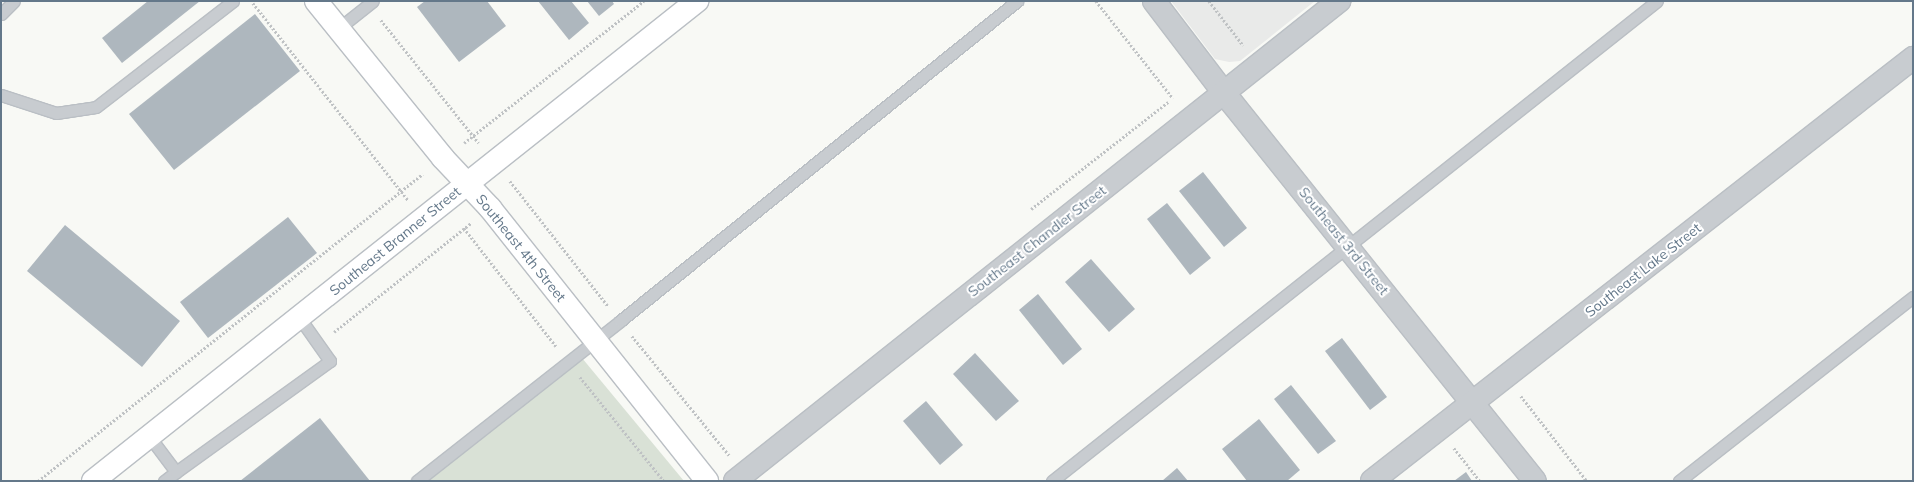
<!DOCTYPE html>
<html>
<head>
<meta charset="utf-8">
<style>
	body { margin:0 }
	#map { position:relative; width:1914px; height:482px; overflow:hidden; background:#f8f9f5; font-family:Mulish,sans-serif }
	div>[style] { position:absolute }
	.built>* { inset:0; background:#e9eae9 }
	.green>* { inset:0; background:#d9e1d6 }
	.building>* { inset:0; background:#aeb7be }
	.path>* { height:2.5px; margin-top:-1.25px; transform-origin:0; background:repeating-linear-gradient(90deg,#bfc2c4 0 2px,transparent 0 4px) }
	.roads { filter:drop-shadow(1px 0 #babfc4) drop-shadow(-1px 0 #babfc4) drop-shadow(0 1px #babfc4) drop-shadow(0 -1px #babfc4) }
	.lane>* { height:11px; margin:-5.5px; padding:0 5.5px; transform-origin:5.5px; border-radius:5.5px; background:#c8ccd0 }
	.street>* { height:22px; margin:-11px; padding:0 11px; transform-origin:11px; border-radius:11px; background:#c8ccd0 }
	.secondary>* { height:22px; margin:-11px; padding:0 11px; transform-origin:11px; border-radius:11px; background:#fff }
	span { translate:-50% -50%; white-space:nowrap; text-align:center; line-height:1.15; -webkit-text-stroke:4px #fff; paint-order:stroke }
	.street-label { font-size:14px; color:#64788a }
	.frame { position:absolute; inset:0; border:2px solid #64788a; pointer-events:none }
</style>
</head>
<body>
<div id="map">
	<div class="built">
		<div style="clip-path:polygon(1171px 1px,1315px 1px,1240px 61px,1229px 62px,1215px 59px)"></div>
	</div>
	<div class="green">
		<div style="clip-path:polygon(582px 358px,684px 481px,425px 481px)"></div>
	</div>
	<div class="building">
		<div style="clip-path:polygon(148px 1px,200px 1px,122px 63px,102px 38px)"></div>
		<div style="clip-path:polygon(425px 1px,487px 1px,506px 26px,459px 62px,417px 7px)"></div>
		<div style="clip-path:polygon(538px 1px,571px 1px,589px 23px,569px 40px)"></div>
		<div style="clip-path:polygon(587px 1px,612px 1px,614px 4px,599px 16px)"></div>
		<div style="clip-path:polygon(255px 14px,300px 71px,174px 170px,129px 114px)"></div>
		<div style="clip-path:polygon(1203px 172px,1247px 228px,1224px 247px,1179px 191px)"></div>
		<div style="clip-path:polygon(1167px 203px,1211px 258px,1190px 275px,1147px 219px)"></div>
		<div style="clip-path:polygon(288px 217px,317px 253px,208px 338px,180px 302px)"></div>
		<div style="clip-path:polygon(65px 225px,180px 321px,142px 367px,27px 271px)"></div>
		<div style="clip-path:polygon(1091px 259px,1135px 309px,1109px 332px,1065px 282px)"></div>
		<div style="clip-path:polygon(1038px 294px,1082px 349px,1063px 365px,1019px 310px)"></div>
		<div style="clip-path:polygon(1342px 338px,1387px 397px,1370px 410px,1325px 351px)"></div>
		<div style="clip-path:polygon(975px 353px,1019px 401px,996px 421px,953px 374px)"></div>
		<div style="clip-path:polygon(1291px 385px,1336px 441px,1318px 454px,1274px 399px)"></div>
		<div style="clip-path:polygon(926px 401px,963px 445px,940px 465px,903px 421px)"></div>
		<div style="clip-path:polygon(320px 418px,370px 481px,240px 481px)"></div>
		<div style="clip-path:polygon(1259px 419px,1300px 470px,1287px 481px,1247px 481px,1222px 449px)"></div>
		<div style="clip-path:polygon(1177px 468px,1188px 481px,1162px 481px)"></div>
		<div style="clip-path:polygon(1466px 472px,1472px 481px,1454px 481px)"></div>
	</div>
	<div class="path">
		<div style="left:1096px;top:1px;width:124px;rotate:51.6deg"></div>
		<div style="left:1209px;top:1px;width:56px;rotate:52.3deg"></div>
		<div style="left:253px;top:3px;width:251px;rotate:51.8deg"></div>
		<div style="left:381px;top:20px;width:157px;rotate:51.5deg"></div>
		<div style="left:464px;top:143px;width:229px;rotate:-38.3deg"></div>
		<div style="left:510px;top:181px;width:159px;rotate:51.9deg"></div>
		<div style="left:1031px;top:209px;width:174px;rotate:-38deg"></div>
		<div style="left:464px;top:228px;width:150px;rotate:52.1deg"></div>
		<div style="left:334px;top:332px;width:175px;rotate:-38.5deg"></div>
		<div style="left:632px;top:336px;width:154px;rotate:50.8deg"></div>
		<div style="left:580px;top:377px;width:134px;rotate:51.1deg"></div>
		<div style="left:1521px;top:396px;width:108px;rotate:52.2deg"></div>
		<div style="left:1454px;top:448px;width:42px;rotate:51.8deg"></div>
		<div style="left:38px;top:481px;width:492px;rotate:-38.6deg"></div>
	</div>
	<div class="roads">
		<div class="lane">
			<div style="left:1px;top:14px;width:18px;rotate:-45deg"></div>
			<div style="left:339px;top:28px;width:43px;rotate:-38.5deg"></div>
			<div style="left:1px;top:95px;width:58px;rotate:18.1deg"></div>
			<div style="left:56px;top:113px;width:40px;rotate:-8.5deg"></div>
			<div style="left:96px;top:107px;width:173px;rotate:-37.7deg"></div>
			<div style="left:149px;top:436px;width:45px;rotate:53.1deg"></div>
			<div style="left:176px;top:472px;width:15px;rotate:143deg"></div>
			<div style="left:176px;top:472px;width:190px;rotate:-35.8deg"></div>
			<div style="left:330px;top:361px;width:54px;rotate:-125.2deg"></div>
			<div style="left:417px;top:481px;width:258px;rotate:-38.2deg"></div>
			<div style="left:620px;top:321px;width:510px;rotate:-38.87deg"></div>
			<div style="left:1052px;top:481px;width:772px;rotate:-38.43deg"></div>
			<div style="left:1679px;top:481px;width:298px;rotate:-38.2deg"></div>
		</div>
		<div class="street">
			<div style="left:1154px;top:1px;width:116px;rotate:52.7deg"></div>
			<div style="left:1224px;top:93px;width:497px;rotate:51.3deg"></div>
			<div style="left:735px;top:481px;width:772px;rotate:-38.47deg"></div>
			<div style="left:1372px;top:481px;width:687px;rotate:-38.02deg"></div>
		</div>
		<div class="secondary">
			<div style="left:316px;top:1px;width:202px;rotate:51deg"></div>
			<div style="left:443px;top:158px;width:69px;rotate:46.8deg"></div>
			<div style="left:490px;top:208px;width:349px;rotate:51.5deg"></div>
			<div style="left:93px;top:481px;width:772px;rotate:-38.47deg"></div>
		</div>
	</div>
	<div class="street-label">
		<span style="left:395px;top:241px;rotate:-39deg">Southeast Branner Street</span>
		<span style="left:1037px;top:241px;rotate:-38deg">Southeast Chandler Street</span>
		<span style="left:1344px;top:241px;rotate:51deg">Southeast 3rd Street</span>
		<span style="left:521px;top:248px;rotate:51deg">Southeast 4th Street</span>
		<span style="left:1643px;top:270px;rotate:-38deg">Southeast Lake Street</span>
	</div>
	<div class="frame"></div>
</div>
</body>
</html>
